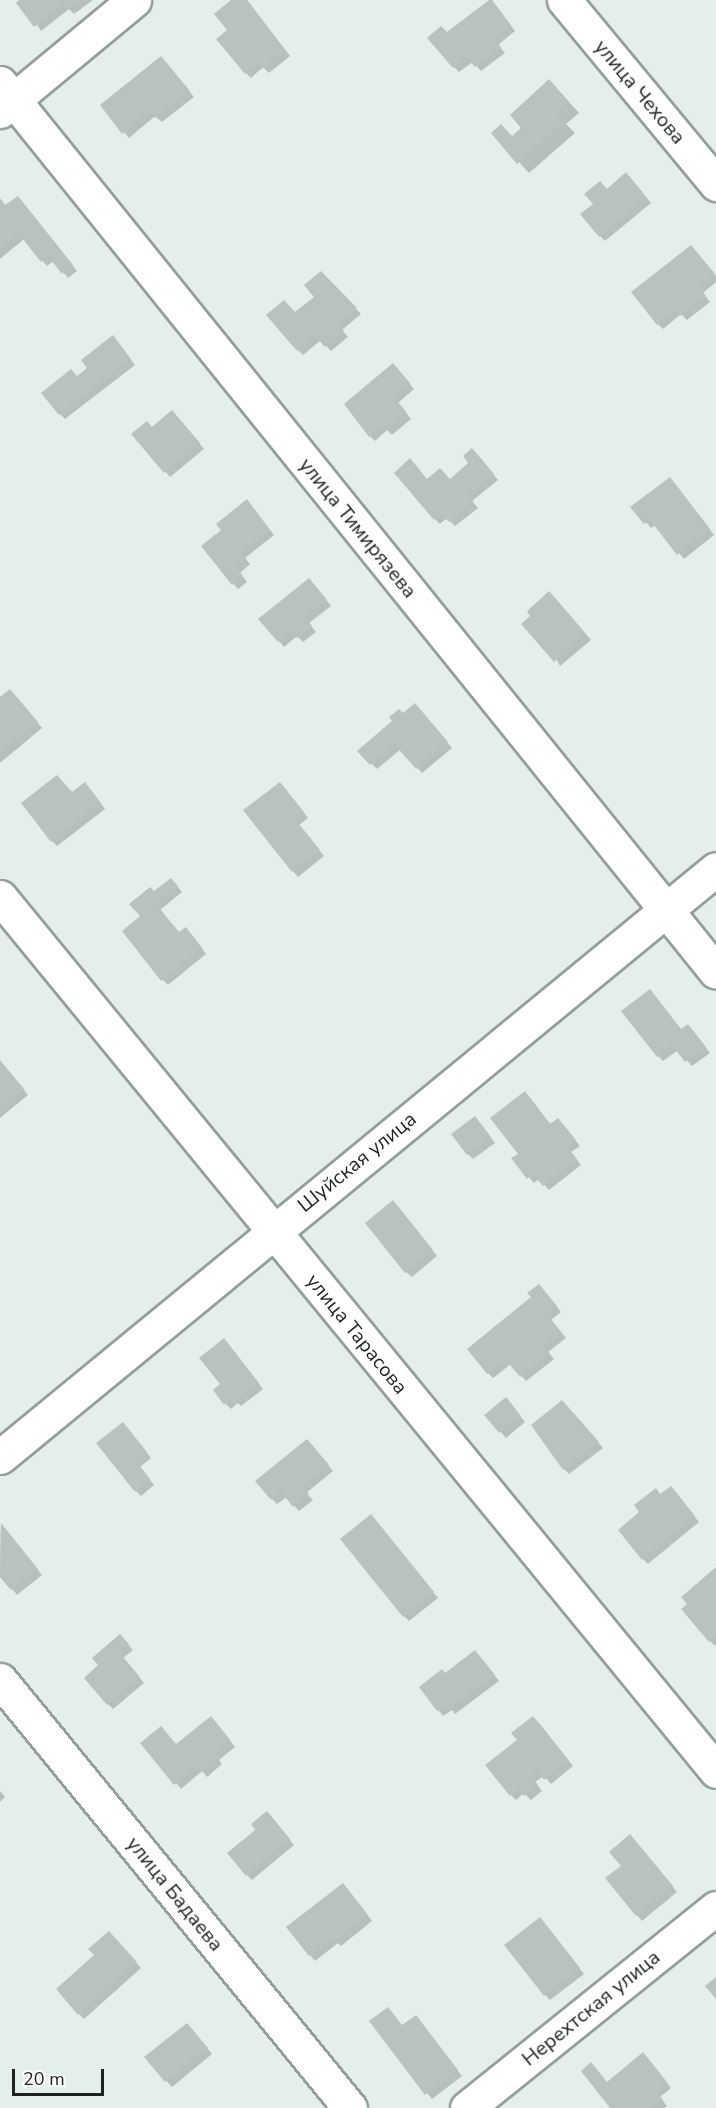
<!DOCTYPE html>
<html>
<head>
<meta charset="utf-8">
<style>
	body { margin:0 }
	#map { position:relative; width:716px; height:2108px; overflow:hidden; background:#e4efeb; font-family:"Nunito Sans",sans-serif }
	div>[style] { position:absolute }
	.shadow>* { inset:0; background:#0003 }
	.building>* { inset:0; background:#b8c3be }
	.roads { filter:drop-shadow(2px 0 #949e9a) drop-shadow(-2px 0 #949e9a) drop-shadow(0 2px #949e9a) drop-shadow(0 -2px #949e9a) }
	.minor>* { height:33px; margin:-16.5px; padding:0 16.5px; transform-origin:16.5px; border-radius:16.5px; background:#fff }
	span { translate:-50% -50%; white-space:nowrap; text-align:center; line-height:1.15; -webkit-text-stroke:6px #fff; paint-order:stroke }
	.street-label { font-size:20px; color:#1d211f }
	.scale { position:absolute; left:12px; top:2069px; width:92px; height:27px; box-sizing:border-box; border:3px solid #1d211f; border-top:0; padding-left:8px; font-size:18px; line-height:21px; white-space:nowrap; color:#1d211f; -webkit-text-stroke:4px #fff; paint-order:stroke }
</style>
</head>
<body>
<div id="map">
	<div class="shadow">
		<div style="clip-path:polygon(21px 0,93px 0,74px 14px,69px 9px,41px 31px)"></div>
		<div style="clip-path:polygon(233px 0,247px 0,290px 56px,269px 73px,263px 67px,251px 78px,246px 73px,229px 30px)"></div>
		<div style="clip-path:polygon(496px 6px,515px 31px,498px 45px,505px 53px,481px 71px,473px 62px,459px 72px,454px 67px,447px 34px)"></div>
		<div style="clip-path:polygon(166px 63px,194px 97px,162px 122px,155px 116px,129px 138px,102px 105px)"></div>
		<div style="clip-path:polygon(560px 92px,579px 113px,566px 124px,575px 133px,529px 173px,493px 133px,513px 137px)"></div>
		<div style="clip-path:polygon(631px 179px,651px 203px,605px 241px,600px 236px,607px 191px)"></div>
		<div style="clip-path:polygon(0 199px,6px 207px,23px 203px,77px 271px,68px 278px,54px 261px,47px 266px,24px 239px,0 259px)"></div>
		<div style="clip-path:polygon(696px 252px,716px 276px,716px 282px,703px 293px,710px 302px,687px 320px,681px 314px,663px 329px,658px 324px)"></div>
		<div style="clip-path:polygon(321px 273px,361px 314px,342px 330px,348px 337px,331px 351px,321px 340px,303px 355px,298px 350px,296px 314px,316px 297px)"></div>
		<div style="clip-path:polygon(118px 343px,135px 365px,65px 419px,60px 414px,77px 378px)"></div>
		<div style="clip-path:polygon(398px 370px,414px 389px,398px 403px,411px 419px,392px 435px,387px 430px,375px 441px,370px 436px)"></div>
		<div style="clip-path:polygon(177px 417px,204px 449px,170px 477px,134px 434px)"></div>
		<div style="clip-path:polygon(477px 456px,498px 480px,472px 501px,478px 508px,455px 526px,447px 518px,440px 524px,435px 519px,428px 480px,450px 481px)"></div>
		<div style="clip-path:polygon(675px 484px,714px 535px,684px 559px,656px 525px,651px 528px,633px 507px)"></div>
		<div style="clip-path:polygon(252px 507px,274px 535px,245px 558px,250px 564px,240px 573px,247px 582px,238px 589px,203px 546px)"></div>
		<div style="clip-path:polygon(314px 585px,331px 606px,309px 623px,316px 632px,303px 642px,297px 636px,284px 647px,261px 619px)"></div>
		<div style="clip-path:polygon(555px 598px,591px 640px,560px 666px,533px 616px)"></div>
		<div style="clip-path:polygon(15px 696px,42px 728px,0 763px,0 699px)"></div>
		<div style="clip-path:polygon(420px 710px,452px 748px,422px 773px,401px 749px,377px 769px,359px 751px,403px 715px)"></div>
		<div style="clip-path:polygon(90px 789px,105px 809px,57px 846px,52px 841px,72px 794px)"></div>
		<div style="clip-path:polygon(285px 789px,308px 818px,299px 825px,324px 856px,298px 877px,245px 811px)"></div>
		<div style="clip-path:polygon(176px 885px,182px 892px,160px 910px,179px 934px,191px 934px,206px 954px,168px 985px,163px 980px,142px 917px)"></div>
		<div style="clip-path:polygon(682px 1031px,693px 1031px,710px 1053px,692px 1066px,678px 1050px,663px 1061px,658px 1056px)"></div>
		<div style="clip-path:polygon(0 1061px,28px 1095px,0 1118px)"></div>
		<div style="clip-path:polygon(530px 1098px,551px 1125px,563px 1125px,580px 1146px,571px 1152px,581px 1165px,549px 1190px,539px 1179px,534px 1183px,513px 1159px,520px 1154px)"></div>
		<div style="clip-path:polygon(480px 1123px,495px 1143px,473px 1159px,468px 1154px)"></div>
		<div style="clip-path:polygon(398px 1207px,437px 1256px,412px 1277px,406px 1272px)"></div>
		<div style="clip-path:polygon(544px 1291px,561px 1312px,551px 1320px,566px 1338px,548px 1352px,554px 1359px,526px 1381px,511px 1364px,493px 1378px,488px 1373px)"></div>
		<div style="clip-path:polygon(229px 1346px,263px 1389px,241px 1406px,238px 1403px,231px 1409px,226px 1404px,222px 1384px)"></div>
		<div style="clip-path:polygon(511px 1404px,525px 1422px,506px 1438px,486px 1415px)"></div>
		<div style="clip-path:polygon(568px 1407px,603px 1448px,569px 1474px,564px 1469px)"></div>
		<div style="clip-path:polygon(128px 1429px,151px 1458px,140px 1467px,154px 1485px,141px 1496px,136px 1491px)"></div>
		<div style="clip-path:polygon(312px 1446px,333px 1471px,306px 1493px,313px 1500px,299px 1511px,287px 1497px,277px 1504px,272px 1499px)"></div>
		<div style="clip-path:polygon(676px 1493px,699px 1522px,648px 1564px,643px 1559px,661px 1496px)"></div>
		<div style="clip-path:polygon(376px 1521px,438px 1598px,409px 1621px,404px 1616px)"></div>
		<div style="clip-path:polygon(1px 1525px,42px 1575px,17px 1595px,0 1574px)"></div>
		<div style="clip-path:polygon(716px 1569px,716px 1645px,715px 1646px,710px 1641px)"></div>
		<div style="clip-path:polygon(125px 1641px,133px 1650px,123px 1658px,144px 1683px,113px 1709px,108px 1704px,101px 1666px)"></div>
		<div style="clip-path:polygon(480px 1657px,499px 1681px,455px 1714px,452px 1710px,443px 1716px,421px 1687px)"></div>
		<div style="clip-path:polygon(216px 1723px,235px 1747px,219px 1760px,222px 1764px,207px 1777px,202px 1771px,181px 1789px,142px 1743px,176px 1746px)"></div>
		<div style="clip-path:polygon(539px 1723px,573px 1766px,551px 1784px,544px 1776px,535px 1782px,542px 1791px,531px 1800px,524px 1793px,516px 1800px,511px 1795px)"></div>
		<div style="clip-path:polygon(0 1791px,5px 1797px,0 1802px)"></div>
		<div style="clip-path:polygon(272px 1818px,294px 1845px,252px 1880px,247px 1875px)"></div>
		<div style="clip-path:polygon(635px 1841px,677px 1892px,642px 1921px,607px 1879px,623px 1866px)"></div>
		<div style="clip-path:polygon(348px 1890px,372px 1921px,341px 1946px,338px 1943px,315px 1961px,288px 1927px)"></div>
		<div style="clip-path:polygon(545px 1924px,584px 1974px,550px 2000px,545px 1995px)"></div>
		<div style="clip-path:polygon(114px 1938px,141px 1968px,84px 2019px,79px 2014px,96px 1955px)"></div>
		<div style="clip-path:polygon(416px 2017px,462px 2076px,432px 2099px,371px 2022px,403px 2027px)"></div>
		<div style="clip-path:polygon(192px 2030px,212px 2054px,172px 2087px,146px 2058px)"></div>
		<div style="clip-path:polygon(648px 2059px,671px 2088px,660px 2097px,667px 2106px,664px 2108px,612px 2108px,607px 2083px)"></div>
	</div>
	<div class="building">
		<div style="clip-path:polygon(19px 0,81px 0,68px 10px,64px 4px,34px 27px,16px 3px)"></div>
		<div style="clip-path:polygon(231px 0,247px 0,285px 50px,262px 69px,257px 63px,245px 74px,216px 39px,227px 30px,214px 14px)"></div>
		<div style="clip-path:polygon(489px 0,492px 0,511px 25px,494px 39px,501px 47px,475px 67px,467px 57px,453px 68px,427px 38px,441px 26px,447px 32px)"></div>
		<div style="clip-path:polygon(161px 56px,190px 91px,155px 118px,150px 111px,122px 134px,100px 105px)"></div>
		<div style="clip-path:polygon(549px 79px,569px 102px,557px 113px,566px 121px,517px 164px,491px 133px,501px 124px,512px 136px,521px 128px,510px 115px)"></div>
		<div style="clip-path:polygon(626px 172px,647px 198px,599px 237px,580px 214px,593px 204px,584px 194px,600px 181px,607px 189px)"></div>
		<div style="clip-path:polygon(18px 196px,73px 265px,62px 274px,48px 256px,41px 262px,19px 234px,0 249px,0 198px,5px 205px)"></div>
		<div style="clip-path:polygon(691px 245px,715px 274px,699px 287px,706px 296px,680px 316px,675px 310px,657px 325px,631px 292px)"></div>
		<div style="clip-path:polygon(321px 271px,357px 308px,338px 324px,344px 331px,325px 347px,315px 336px,297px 351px,266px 315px,284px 300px,295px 312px,314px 297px,304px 285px)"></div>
		<div style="clip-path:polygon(113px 335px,131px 359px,59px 415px,41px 393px,71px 369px,77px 376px,87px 368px,81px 360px)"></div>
		<div style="clip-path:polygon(393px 363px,410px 383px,394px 397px,407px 413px,386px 431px,382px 426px,369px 437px,344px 404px)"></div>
		<div style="clip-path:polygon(172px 410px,200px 443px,164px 473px,131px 434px,147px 421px,152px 427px)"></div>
		<div style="clip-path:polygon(472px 448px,494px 474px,468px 495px,474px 502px,449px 522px,441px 514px,434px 520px,394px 473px,410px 458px,427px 479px,440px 468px,450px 479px,468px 463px,463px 456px)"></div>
		<div style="clip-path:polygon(670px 477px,710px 529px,677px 555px,650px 520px,644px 524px,630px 507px)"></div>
		<div style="clip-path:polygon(247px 499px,270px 530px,241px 552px,246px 559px,236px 567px,243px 576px,232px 585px,201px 546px,221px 530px,216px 524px)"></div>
		<div style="clip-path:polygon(309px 578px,327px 600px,305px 617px,312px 626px,297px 638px,292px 631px,278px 642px,258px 619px)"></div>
		<div style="clip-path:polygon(549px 591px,586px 634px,554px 662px,521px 624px,530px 616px,527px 611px)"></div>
		<div style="clip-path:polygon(10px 689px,38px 722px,0 753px,0 697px)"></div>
		<div style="clip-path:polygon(415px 703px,448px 742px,416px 769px,395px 745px,370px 765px,357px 751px,392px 721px,389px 717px,399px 709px,403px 713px)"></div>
		<div style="clip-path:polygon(57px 775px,72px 792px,85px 782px,101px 803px,51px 842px,21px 803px)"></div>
		<div style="clip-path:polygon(280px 782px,304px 812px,295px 819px,320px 850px,292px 872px,243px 810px)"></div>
		<div style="clip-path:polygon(171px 878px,178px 886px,156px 904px,179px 932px,186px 927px,202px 948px,161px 981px,122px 931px,140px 916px,129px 904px,150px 887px,154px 891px)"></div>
		<div style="clip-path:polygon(650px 989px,681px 1029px,688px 1024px,706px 1047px,685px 1062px,672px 1045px,657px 1057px,621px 1011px)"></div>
		<div style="clip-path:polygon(0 1060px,24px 1089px,0 1109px)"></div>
		<div style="clip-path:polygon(525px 1091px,550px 1124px,558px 1118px,576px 1140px,567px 1147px,577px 1159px,543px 1186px,533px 1174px,527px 1179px,511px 1158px,518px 1154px,490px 1118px)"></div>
		<div style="clip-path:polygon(475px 1116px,491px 1137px,467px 1155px,451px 1134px)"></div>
		<div style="clip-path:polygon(393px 1200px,433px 1250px,405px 1273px,365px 1223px)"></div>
		<div style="clip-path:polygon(539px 1284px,557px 1306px,547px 1314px,561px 1332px,544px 1346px,550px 1353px,520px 1377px,505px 1359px,487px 1374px,467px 1349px,531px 1297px,527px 1293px)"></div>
		<div style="clip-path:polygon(224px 1338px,259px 1383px,235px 1402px,232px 1399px,224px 1405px,213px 1390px,220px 1384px,199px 1358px)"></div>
		<div style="clip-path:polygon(506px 1397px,521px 1416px,499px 1433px,484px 1415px)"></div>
		<div style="clip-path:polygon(562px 1400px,599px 1442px,563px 1470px,531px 1425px)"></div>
		<div style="clip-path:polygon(123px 1422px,147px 1452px,136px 1461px,150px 1479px,135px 1492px,96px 1443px)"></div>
		<div style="clip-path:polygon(307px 1439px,329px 1465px,302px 1487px,309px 1494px,293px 1507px,281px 1492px,271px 1500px,255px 1481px)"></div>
		<div style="clip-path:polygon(671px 1486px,695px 1516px,642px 1560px,618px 1530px,639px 1512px,634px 1505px,656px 1488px,660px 1494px)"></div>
		<div style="clip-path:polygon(371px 1514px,434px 1592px,403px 1617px,340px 1539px)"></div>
		<div style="clip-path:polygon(1px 1523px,38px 1569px,11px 1590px,0 1577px)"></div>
		<div style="clip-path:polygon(716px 1567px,716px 1635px,709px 1642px,681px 1609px,687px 1604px,681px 1597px)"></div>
		<div style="clip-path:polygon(120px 1634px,129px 1644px,119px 1652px,140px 1677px,107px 1705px,84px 1678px,98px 1665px,92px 1658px)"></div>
		<div style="clip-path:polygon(475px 1650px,495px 1675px,449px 1709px,446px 1705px,437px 1711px,419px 1687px,442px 1669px,445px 1673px)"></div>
		<div style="clip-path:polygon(211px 1716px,231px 1741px,215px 1754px,218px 1758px,201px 1773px,196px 1767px,174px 1785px,140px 1743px,161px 1726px,176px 1744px)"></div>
		<div style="clip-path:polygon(533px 1716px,569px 1761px,544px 1780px,538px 1771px,531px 1777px,538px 1785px,524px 1796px,519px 1789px,510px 1796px,485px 1765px,517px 1740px,511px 1733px)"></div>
		<div style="clip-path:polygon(267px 1811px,290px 1839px,246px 1876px,227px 1853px,255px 1830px,251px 1824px)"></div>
		<div style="clip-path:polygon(630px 1834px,673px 1886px,636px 1916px,605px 1878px,621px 1866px,609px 1852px)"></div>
		<div style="clip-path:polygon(343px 1883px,368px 1915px,334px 1941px,332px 1939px,309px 1956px,286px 1927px)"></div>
		<div style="clip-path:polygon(540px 1917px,580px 1968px,544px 1996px,504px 1945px)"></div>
		<div style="clip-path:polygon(109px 1931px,137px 1962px,78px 2015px,56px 1989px,94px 1955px,88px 1949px)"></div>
		<div style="clip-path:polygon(716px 1977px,716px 1999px,705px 1986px)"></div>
		<div style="clip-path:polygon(388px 2007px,402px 2025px,416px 2015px,458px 2070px,425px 2095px,369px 2021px)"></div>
		<div style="clip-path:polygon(187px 2023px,208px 2048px,165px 2082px,144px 2057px)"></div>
		<div style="clip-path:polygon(643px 2052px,667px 2082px,656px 2091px,663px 2100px,652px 2108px,610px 2108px,581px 2071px,591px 2062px,607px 2082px)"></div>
	</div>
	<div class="roads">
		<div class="minor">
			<div style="left:564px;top:0;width:239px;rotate:50.4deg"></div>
			<div style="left:0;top:83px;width:1141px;rotate:51.15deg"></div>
			<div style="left:0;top:111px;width:174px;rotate:-39.6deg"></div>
			<div style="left:0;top:897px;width:1130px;rotate:50.67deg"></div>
			<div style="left:0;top:1457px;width:926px;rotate:-39.39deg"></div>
			<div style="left:0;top:1680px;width:553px;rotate:50.73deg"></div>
			<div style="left:467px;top:2108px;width:319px;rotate:-38.8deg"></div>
		</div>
	</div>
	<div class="street-label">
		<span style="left:640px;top:92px;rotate:50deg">улица Чехова</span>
		<span style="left:358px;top:528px;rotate:51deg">улица Тимирязева</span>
		<span style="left:357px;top:1162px;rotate:-39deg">Шуйская улица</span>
		<span style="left:357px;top:1334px;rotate:51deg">улица Тарасова</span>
		<span style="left:175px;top:1894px;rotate:51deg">улица Бадаева</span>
		<span style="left:591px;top:2008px;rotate:-39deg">Нерехтская улица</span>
	</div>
	<div class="scale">20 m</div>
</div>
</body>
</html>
